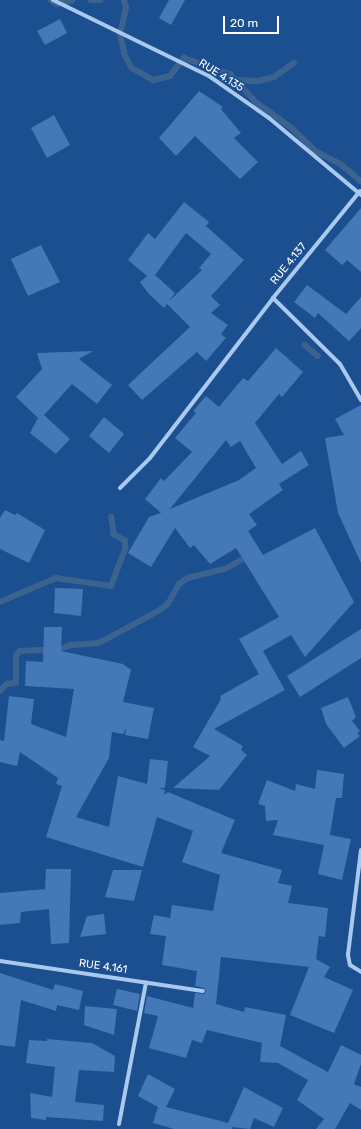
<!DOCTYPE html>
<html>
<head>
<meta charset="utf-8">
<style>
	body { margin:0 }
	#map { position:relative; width:361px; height:1129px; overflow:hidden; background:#1b4f8f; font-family:Rubik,sans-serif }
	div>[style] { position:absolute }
	.stream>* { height:5.5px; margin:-2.75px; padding:0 2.75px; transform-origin:2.75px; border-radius:2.75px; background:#3c6290 }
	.building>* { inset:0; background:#4478b7 }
	.street>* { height:4px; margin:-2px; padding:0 2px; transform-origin:2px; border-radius:2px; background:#a9c9ee }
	span { translate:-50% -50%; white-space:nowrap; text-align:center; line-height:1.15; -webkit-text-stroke:3.5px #1b4f8f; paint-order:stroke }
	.street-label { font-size:11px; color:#fff }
	.scale { position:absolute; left:223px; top:16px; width:56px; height:18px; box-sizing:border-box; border:2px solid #fff; border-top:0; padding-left:5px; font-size:12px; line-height:14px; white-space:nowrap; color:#fff; -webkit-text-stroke:3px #1b4f8f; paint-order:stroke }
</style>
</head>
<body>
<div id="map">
	<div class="stream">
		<div style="left:51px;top:0;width:7px;rotate:34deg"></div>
		<div style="left:57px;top:4px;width:16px;rotate:-14deg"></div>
		<div style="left:91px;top:0;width:9px"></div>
		<div style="left:124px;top:52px;width:18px;rotate:-103deg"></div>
		<div style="left:120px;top:34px;width:27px;rotate:-77deg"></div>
		<div style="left:126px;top:8px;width:8px;rotate:-104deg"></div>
		<div style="left:124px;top:53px;width:17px;rotate:62deg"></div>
		<div style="left:132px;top:68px;width:25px;rotate:29deg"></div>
		<div style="left:154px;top:80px;width:16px;rotate:-14deg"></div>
		<div style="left:170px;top:76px;width:23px;rotate:-52deg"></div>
		<div style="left:184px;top:58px;width:49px;rotate:19.2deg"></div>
		<div style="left:230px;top:74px;width:38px;rotate:47deg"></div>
		<div style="left:256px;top:102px;width:44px;rotate:35.8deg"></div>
		<div style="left:292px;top:128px;width:35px;rotate:44deg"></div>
		<div style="left:317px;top:152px;width:28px;rotate:27deg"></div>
		<div style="left:342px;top:165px;width:25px;rotate:40deg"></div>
		<div style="left:237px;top:80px;width:22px;rotate:3deg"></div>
		<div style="left:259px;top:81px;width:16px;rotate:-15deg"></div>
		<div style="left:274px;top:77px;width:24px;rotate:-35deg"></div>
		<div style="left:305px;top:345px;width:17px;rotate:40deg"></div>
		<div style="left:0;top:602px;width:61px;rotate:-23.2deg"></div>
		<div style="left:56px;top:578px;width:56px;rotate:8.3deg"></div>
		<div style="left:111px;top:586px;width:40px;rotate:-69deg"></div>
		<div style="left:125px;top:549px;width:8px;rotate:-90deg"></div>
		<div style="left:125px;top:541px;width:13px;rotate:-151deg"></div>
		<div style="left:114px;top:535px;width:18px;rotate:-99deg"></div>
		<div style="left:0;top:691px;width:10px;rotate:-45deg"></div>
		<div style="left:7px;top:684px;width:9px;rotate:-6deg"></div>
		<div style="left:16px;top:683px;width:27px;rotate:-90deg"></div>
		<div style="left:16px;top:656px;width:6px;rotate:-51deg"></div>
		<div style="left:20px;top:651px;width:40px;rotate:-2.9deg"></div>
		<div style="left:60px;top:649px;width:12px;rotate:-20deg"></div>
		<div style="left:71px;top:645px;width:26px;rotate:-4deg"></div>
		<div style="left:97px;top:643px;width:9px;rotate:-21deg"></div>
		<div style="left:105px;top:640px;width:63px;rotate:-28.6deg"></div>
		<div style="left:160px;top:610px;width:10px;rotate:-37deg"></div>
		<div style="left:168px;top:604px;width:23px;rotate:-61deg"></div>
		<div style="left:179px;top:584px;width:11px;rotate:-34deg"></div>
		<div style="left:188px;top:578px;width:38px;rotate:-14deg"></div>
		<div style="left:225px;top:569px;width:18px;rotate:-29deg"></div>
	</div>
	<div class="building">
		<div style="clip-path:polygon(169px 0,185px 0,171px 25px,159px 18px)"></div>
		<div style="clip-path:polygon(60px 19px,67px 33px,45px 45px,37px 31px)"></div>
		<div style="clip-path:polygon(199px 91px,223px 107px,221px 109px,241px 133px,234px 138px,258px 162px,240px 179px,195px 136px,176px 156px,159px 138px)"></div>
		<div style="clip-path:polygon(54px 115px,70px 145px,47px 158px,31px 128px)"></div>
		<div style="clip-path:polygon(evenodd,184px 202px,209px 222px,206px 226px,244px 260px,211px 296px,220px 305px,211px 313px,228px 325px,221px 334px,226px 338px,206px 361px,197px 352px,142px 400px,128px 385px,190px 327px,167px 304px,164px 308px,148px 293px,140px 282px,147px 276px,128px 260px,148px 233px,155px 239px,184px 202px,186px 233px,211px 254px,199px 268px,202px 270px,169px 301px,175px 293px,155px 275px,186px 233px)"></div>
		<div style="clip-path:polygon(361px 208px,361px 272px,347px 260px,342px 265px,325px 250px)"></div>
		<div style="clip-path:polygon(41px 245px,60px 282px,28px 296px,11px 259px)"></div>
		<div style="clip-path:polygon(307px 285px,346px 314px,361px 297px,361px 328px,349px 341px,318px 313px,315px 318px,294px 302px)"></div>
		<div style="clip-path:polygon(evenodd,276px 348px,303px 372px,282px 397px,279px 394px,255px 423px,282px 464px,301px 451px,309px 465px,279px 484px,283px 490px,249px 514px,257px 525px,248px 531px,263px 555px,315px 528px,354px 602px,305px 657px,291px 635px,263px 651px,285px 690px,214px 729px,243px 746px,241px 750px,247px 755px,219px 790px,173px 788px,210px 756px,193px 747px,221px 699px,220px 696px,259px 674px,239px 639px,279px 617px,236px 548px,210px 564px,194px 545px,190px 548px,175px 528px,151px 567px,128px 553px,149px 517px,161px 513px,145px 499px,161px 478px,164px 481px,192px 452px,175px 438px,196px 413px,193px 411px,206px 396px,219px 407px,243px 378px,248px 381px,276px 348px,226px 440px,231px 447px,240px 441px,256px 468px,239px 480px,170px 509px,226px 440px)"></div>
		<div style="clip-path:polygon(93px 351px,79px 359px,112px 385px,97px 404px,72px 384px,44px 415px,70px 439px,56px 454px,30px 433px,38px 418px,16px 397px,42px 369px,37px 353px)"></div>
		<div style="clip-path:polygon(361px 405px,361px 563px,338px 513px,325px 438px,344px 435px,335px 419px)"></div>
		<div style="clip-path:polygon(104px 417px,124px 434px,109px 453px,89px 436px)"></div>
		<div style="clip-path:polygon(5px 510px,15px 515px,17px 513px,45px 530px,29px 563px,0 549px,0 518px)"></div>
		<div style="clip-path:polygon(55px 588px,83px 589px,81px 616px,54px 613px)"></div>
		<div style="clip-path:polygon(44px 627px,62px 627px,61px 651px,123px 664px,131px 670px,123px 702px,154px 708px,148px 739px,125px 735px,126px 728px,123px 734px,112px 732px,109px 758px,76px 817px,109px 827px,118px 776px,147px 784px,150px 759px,168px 761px,165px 788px,159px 788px,165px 790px,164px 795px,168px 792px,235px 820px,221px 853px,282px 870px,278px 883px,292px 886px,288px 903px,328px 908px,325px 937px,319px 936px,316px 959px,330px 967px,324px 977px,353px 990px,334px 1033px,290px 1015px,309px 967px,221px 957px,216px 1004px,244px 1012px,245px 1007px,286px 1015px,280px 1046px,328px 1072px,341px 1045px,361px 1055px,361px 1064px,354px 1084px,361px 1087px,361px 1110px,350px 1103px,335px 1129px,316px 1129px,324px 1119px,297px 1100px,308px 1080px,278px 1063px,260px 1062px,262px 1043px,207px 1030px,202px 1043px,192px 1040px,186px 1058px,149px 1048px,158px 1016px,144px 1013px,147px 996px,193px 1008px,195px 993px,204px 994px,206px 991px,204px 988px,195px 986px,197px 971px,162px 965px,166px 936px,150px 934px,154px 915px,170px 918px,172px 905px,213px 911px,220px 875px,182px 862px,193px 831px,157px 817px,143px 867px,46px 837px,62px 786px,56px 784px,58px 778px,20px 752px,17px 766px,0 762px,0 740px,4px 741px,9px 696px,34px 699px,31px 724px,66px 737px,74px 689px,25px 686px,26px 661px,43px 662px)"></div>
		<div style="clip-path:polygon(361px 629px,361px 658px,300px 697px,287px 676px)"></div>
		<div style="clip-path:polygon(348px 697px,356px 717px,352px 721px,360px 731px,357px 733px,360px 736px,344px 748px,326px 724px,321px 708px)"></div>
		<div style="clip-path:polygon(317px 770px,344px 774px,342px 798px,336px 798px,330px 835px,351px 839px,342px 880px,318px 874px,324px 845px,273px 835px,278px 820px,266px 821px,265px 806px,258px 804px,267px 780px,295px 791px,296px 784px,315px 789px)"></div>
		<div style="clip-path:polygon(46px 869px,71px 869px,69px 943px,51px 944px,49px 909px,21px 912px,20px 923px,0 925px,0 893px,45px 889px)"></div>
		<div style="clip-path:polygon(113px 870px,142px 870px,134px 901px,105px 897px)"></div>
		<div style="clip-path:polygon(104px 914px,106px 934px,80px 937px,87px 916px)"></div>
		<div style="clip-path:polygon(0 973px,53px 990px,55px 984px,83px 991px,79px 1010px,57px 1005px,56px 1011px,21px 1000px,15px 1047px,0 1045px)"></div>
		<div style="clip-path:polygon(117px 989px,140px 994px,137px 1011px,113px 1005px)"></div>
		<div style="clip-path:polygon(85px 1006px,117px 1009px,114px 1035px,84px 1025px)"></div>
		<div style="clip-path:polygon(47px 1039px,92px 1043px,115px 1056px,114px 1072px,79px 1070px,75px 1102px,104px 1105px,103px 1121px,46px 1117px,46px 1120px,31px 1118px,30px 1093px,52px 1097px,55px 1067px,26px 1063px,29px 1040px,47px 1041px)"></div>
		<div style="clip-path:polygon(148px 1074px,175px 1089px,166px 1107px,228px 1123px,244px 1087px,283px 1108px,274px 1127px,254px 1118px,250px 1129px,232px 1127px,232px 1129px,174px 1129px,153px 1123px,158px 1107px,138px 1096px)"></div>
	</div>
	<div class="street">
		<div style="left:53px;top:0;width:174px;rotate:26deg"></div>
		<div style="left:209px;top:76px;width:73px;rotate:35deg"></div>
		<div style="left:269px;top:118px;width:120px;rotate:39.9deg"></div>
		<div style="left:360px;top:191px;width:138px;rotate:129.1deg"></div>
		<div style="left:273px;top:298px;width:94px;rotate:44.6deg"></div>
		<div style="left:340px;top:364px;width:42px;rotate:59.7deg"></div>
		<div style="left:120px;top:488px;width:42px;rotate:-45deg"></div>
		<div style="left:150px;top:458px;width:202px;rotate:-52.4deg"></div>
		<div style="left:361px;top:850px;width:106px;rotate:97.1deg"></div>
		<div style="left:348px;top:955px;width:10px;rotate:79deg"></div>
		<div style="left:350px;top:965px;width:13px;rotate:32deg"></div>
		<div style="left:0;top:961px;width:205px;rotate:8.4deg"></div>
		<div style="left:119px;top:1124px;width:144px;rotate:-79.2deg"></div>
	</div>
	<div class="street-label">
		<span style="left:221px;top:76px;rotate:32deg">RUE 4.135</span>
		<span style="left:289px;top:264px;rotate:-51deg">RUE 4.137</span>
		<span style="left:103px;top:967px;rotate:8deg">RUE 4.161</span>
	</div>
	<div class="scale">20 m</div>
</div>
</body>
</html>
